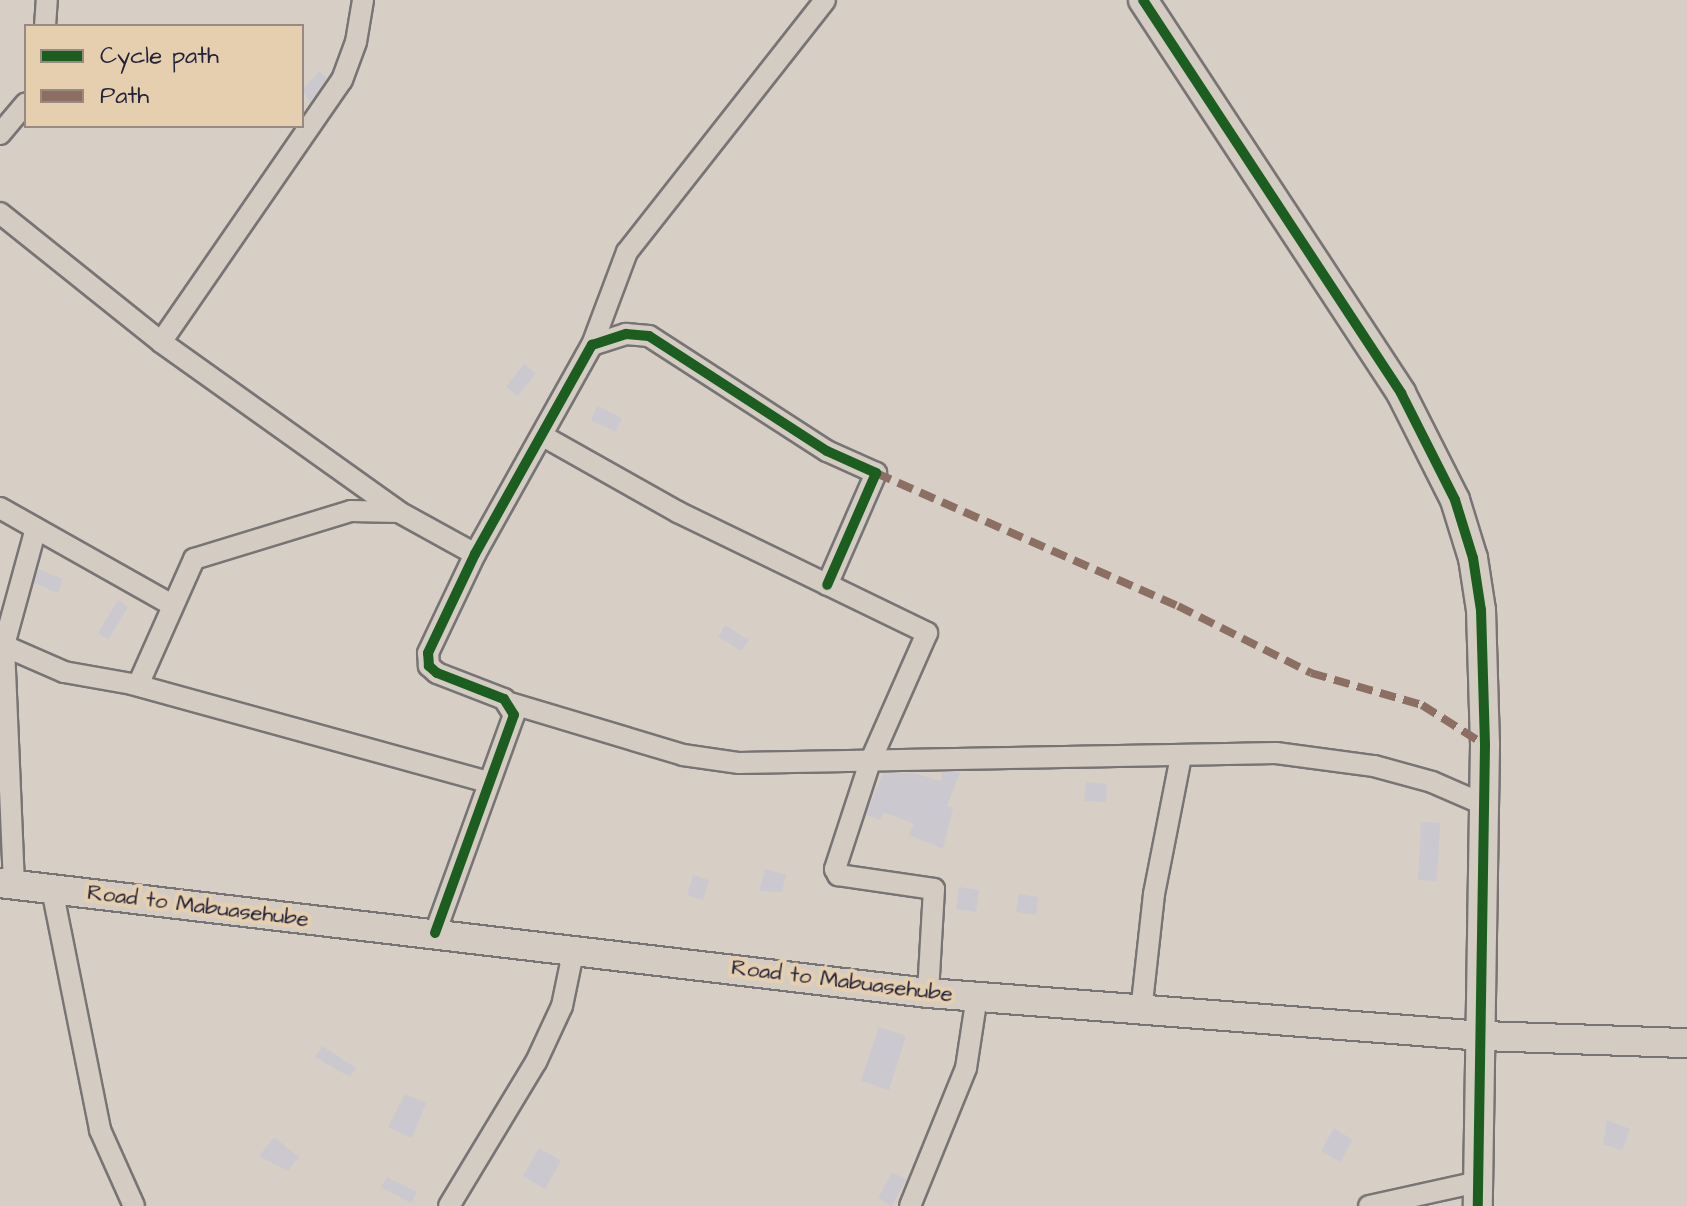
<!DOCTYPE html>
<html>
<head>
<meta charset="utf-8">
<style>
	body { margin:0 }
	#map { position:relative; width:1687px; height:1206px; overflow:hidden; background:#d7cfc6; font-family:"Architects Daughter",sans-serif }
	div>[style] { position:absolute }
	.building>* { inset:0; background:#cbc9cf }
	.roads { filter:drop-shadow(2px 0 #787475) drop-shadow(-2px 0 #787475) drop-shadow(0 2px #787475) drop-shadow(0 -2px #787475) }
	.street>* { height:20px; margin:-10px; padding:0 10px; transform-origin:10px; border-radius:10px; background:#d4ccc2 }
	.secondary>* { height:28px; margin:-14px; padding:0 14px; transform-origin:14px; border-radius:14px; background:#d4ccc2 }
	.quiet>* { height:8px; margin-top:-4px; transform-origin:0; background:repeating-linear-gradient(90deg,#8d6e63 0 16px,transparent 0 24px) }
	.cycleway>* { height:10px; margin:-5px; padding:0 5px; transform-origin:5px; border-radius:5px; background:#1b5e20 }
	span { translate:-50% -50%; white-space:nowrap; text-align:center; line-height:1.15; -webkit-text-stroke:8px #e6cfaf; paint-order:stroke }
	.street-label { font-size:22px; color:#22223b }
	.legend { position:absolute; left:24px; top:24px; width:280px; height:104px; box-sizing:border-box; background:#e6cfaf; border:2px solid #988a81; margin:0; padding:10px 14px; list-style:none; font-size:24px; color:#22223b }
	.legend li { display:flex; align-items:center; gap:16px; height:40px }
	.legend b { width:40px; border:2px solid #988a81 }
</style>
</head>
<body>
<div id="map">
	<div class="building">
		<div style="clip-path:polygon(319px 71px,327px 78px,310px 102px,302px 90px)"></div>
		<div style="clip-path:polygon(524px 364px,536px 373px,518px 396px,506px 387px)"></div>
		<div style="clip-path:polygon(597px 406px,622px 418px,616px 432px,591px 420px)"></div>
		<div style="clip-path:polygon(38px 569px,63px 579px,58px 593px,34px 583px)"></div>
		<div style="clip-path:polygon(118px 600px,128px 607px,108px 640px,98px 633px)"></div>
		<div style="clip-path:polygon(725px 625px,749px 640px,741px 651px,718px 637px)"></div>
		<div style="clip-path:polygon(942px 772px,960px 772px,947px 806px,953px 808px,943px 849px,909px 835px,914px 824px,884px 812px,881px 820px,866px 815px,883px 773px,914px 773px,941px 781px)"></div>
		<div style="clip-path:polygon(1086px 782px,1107px 784px,1106px 802px,1084px 801px)"></div>
		<div style="clip-path:polygon(1421px 822px,1440px 823px,1437px 881px,1418px 880px)"></div>
		<div style="clip-path:polygon(765px 869px,786px 875px,782px 892px,759px 891px)"></div>
		<div style="clip-path:polygon(693px 875px,709px 880px,703px 900px,687px 895px)"></div>
		<div style="clip-path:polygon(959px 887px,979px 890px,976px 912px,956px 909px)"></div>
		<div style="clip-path:polygon(1019px 894px,1038px 897px,1036px 915px,1016px 912px)"></div>
		<div style="clip-path:polygon(879px 1027px,906px 1036px,889px 1090px,861px 1081px)"></div>
		<div style="clip-path:polygon(322px 1046px,356px 1068px,350px 1077px,315px 1057px)"></div>
		<div style="clip-path:polygon(405px 1094px,426px 1103px,412px 1138px,388px 1127px)"></div>
		<div style="clip-path:polygon(1607px 1120px,1630px 1129px,1622px 1151px,1603px 1144px)"></div>
		<div style="clip-path:polygon(1334px 1128px,1353px 1140px,1340px 1162px,1321px 1151px)"></div>
		<div style="clip-path:polygon(274px 1137px,299px 1157px,288px 1171px,259px 1156px)"></div>
		<div style="clip-path:polygon(539px 1148px,561px 1161px,545px 1189px,523px 1176px)"></div>
		<div style="clip-path:polygon(892px 1172px,906px 1180px,892px 1206px,878px 1198px)"></div>
		<div style="clip-path:polygon(387px 1177px,417px 1192px,411px 1203px,381px 1187px)"></div>
	</div>
	<div class="roads">
		<div class="street">
			<div style="left:45px;top:26px;width:26px;rotate:-86deg"></div>
			<div style="left:0;top:134px;width:40px;rotate:-50deg"></div>
			<div style="left:0;top:213px;width:206px;rotate:38.7deg"></div>
			<div style="left:161px;top:342px;width:292px;rotate:35.5deg"></div>
			<div style="left:399px;top:512px;width:87px;rotate:28.9deg"></div>
			<div style="left:161px;top:342px;width:318px;rotate:-55.4deg"></div>
			<div style="left:342px;top:80px;width:40px;rotate:-69.8deg"></div>
			<div style="left:356px;top:42px;width:43px;rotate:-80.5deg"></div>
			<div style="left:592px;top:345px;width:99px;rotate:-69.4deg"></div>
			<div style="left:627px;top:252px;width:320px;rotate:-51.8deg"></div>
			<div style="left:543px;top:436px;width:155px;rotate:29.4deg"></div>
			<div style="left:678px;top:512px;width:277px;rotate:25.9deg"></div>
			<div style="left:927px;top:633px;width:141px;rotate:113.8deg"></div>
			<div style="left:870px;top:762px;width:113px;rotate:108.1deg"></div>
			<div style="left:835px;top:869px;width:7px;rotate:63deg"></div>
			<div style="left:838px;top:875px;width:97px;rotate:8.3deg"></div>
			<div style="left:934px;top:889px;width:104px;rotate:93.3deg"></div>
			<div style="left:0;top:508px;width:197px;rotate:29.4deg"></div>
			<div style="left:0;top:644px;width:70px;rotate:23.6deg"></div>
			<div style="left:64px;top:672px;width:69px;rotate:10deg"></div>
			<div style="left:132px;top:684px;width:370px;rotate:15.4deg"></div>
			<div style="left:138px;top:685px;width:138px;rotate:-66deg"></div>
			<div style="left:194px;top:559px;width:164px;rotate:-17deg"></div>
			<div style="left:351px;top:511px;width:48px;rotate:1.2deg"></div>
			<div style="left:510px;top:703px;width:181px;rotate:16.7deg"></div>
			<div style="left:683px;top:755px;width:57px;rotate:8.1deg"></div>
			<div style="left:739px;top:763px;width:537px;rotate:-1.07deg"></div>
			<div style="left:1276px;top:753px;width:99px;rotate:7.6deg"></div>
			<div style="left:1374px;top:766px;width:60px;rotate:15.4deg"></div>
			<div style="left:1432px;top:782px;width:58px;rotate:23.5deg"></div>
			<div style="left:14px;top:885px;width:240px;rotate:-92.4deg"></div>
			<div style="left:4px;top:645px;width:121px;rotate:-74.7deg"></div>
			<div style="left:52px;top:889px;width:246px;rotate:78.7deg"></div>
			<div style="left:100px;top:1130px;width:83px;rotate:65.9deg"></div>
			<div style="left:435px;top:933px;width:232px;rotate:-70.1deg"></div>
			<div style="left:514px;top:715px;width:19px;rotate:-122deg"></div>
			<div style="left:504px;top:699px;width:72px;rotate:-158.8deg"></div>
			<div style="left:437px;top:673px;width:11px;rotate:-139deg"></div>
			<div style="left:429px;top:666px;width:13px;rotate:-94deg"></div>
			<div style="left:428px;top:653px;width:110px;rotate:-64.6deg"></div>
			<div style="left:475px;top:554px;width:240px;rotate:-60.8deg"></div>
			<div style="left:592px;top:345px;width:36px;rotate:-18deg"></div>
			<div style="left:626px;top:334px;width:23px;rotate:5deg"></div>
			<div style="left:649px;top:336px;width:212px;rotate:32.9deg"></div>
			<div style="left:827px;top:451px;width:54px;rotate:24.2deg"></div>
			<div style="left:876px;top:473px;width:122px;rotate:113.6deg"></div>
			<div style="left:1141px;top:1012px;width:119px;rotate:-83.7deg"></div>
			<div style="left:1154px;top:894px;width:140px;rotate:-78.9deg"></div>
			<div style="left:449px;top:1206px;width:168px;rotate:-58.9deg"></div>
			<div style="left:536px;top:1062px;width:62px;rotate:-65.1deg"></div>
			<div style="left:562px;top:1006px;width:59px;rotate:-78.3deg"></div>
			<div style="left:910px;top:1206px;width:149px;rotate:-67.9deg"></div>
			<div style="left:966px;top:1068px;width:73px;rotate:-81.3deg"></div>
			<div style="left:1369px;top:1206px;width:112px;rotate:-12.4deg"></div>
		</div>
		<div class="secondary">
			<div style="left:1143px;top:0;width:470px;rotate:56.7deg"></div>
			<div style="left:1401px;top:393px;width:120px;rotate:63.2deg"></div>
			<div style="left:1455px;top:500px;width:61px;rotate:72.8deg"></div>
			<div style="left:1473px;top:558px;width:53px;rotate:81.3deg"></div>
			<div style="left:1481px;top:610px;width:135px;rotate:88.3deg"></div>
			<div style="left:1485px;top:745px;width:461px;rotate:90.9deg"></div>
			<div style="left:0;top:883px;width:934px;rotate:6.76deg"></div>
			<div style="left:928px;top:993px;width:557px;rotate:4.43deg"></div>
			<div style="left:1483px;top:1036px;width:204px;rotate:2deg"></div>
		</div>
	</div>
	<div class="quiet">
		<div style="left:876px;top:473px;width:330px;rotate:23.8deg"></div>
		<div style="left:1178px;top:606px;width:149px;rotate:26.7deg"></div>
		<div style="left:1311px;top:673px;width:116px;rotate:16.1deg"></div>
		<div style="left:1422px;top:705px;width:75px;rotate:32.4deg"></div>
	</div>
	<div class="cycleway">
		<div style="left:1143px;top:0;width:470px;rotate:56.7deg"></div>
		<div style="left:1401px;top:393px;width:120px;rotate:63.2deg"></div>
		<div style="left:1455px;top:500px;width:61px;rotate:72.8deg"></div>
		<div style="left:1473px;top:558px;width:53px;rotate:81.3deg"></div>
		<div style="left:1481px;top:610px;width:135px;rotate:88.3deg"></div>
		<div style="left:1485px;top:745px;width:461px;rotate:90.9deg"></div>
		<div style="left:435px;top:933px;width:232px;rotate:-70.1deg"></div>
		<div style="left:514px;top:715px;width:19px;rotate:-122deg"></div>
		<div style="left:504px;top:699px;width:72px;rotate:-158.8deg"></div>
		<div style="left:437px;top:673px;width:11px;rotate:-139deg"></div>
		<div style="left:429px;top:666px;width:13px;rotate:-94deg"></div>
		<div style="left:428px;top:653px;width:110px;rotate:-64.6deg"></div>
		<div style="left:475px;top:554px;width:240px;rotate:-60.8deg"></div>
		<div style="left:592px;top:345px;width:36px;rotate:-18deg"></div>
		<div style="left:626px;top:334px;width:23px;rotate:5deg"></div>
		<div style="left:649px;top:336px;width:212px;rotate:32.9deg"></div>
		<div style="left:827px;top:451px;width:54px;rotate:24.2deg"></div>
		<div style="left:876px;top:473px;width:122px;rotate:113.6deg"></div>
	</div>
	<div class="street-label">
		<span style="left:198px;top:906px;rotate:7deg">Road to Mabuasehube</span>
		<span style="left:842px;top:981px;rotate:7deg">Road to Mabuasehube</span>
	</div>
	<ul class="legend">
	<li><b style="height:10px;background:#1b5e20"></b>Cycle path</li>
	<li><b style="height:10px;background:#8d6e63"></b>Path</li>
	</ul>
</div>
</body>
</html>
